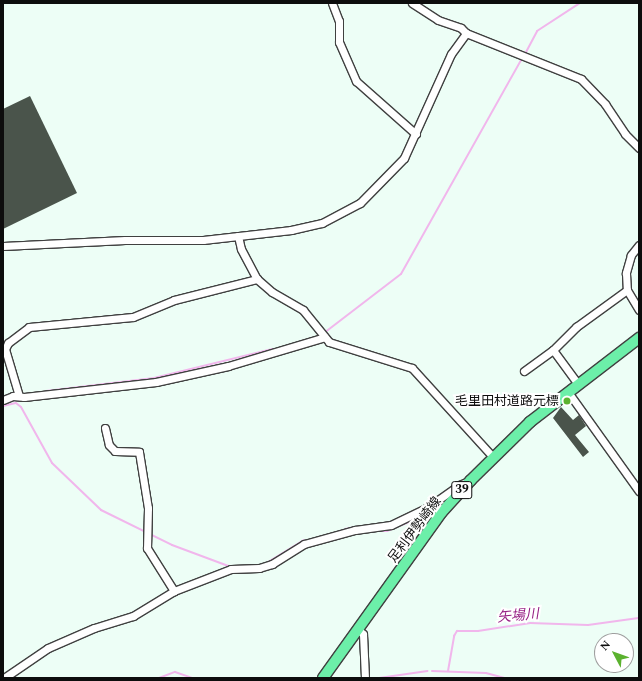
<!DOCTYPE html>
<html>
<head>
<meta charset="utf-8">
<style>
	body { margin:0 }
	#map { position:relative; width:642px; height:681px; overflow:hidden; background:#edfef6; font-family:Spectral,"Noto Sans JP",serif }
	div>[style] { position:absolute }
	.stream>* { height:2px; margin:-1px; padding:0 1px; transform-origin:1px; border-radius:1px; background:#f1b6ec }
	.building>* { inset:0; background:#4a544b }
	.roads { filter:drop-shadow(1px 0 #404040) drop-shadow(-1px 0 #404040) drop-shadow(0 1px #404040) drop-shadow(0 -1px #404040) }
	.street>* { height:7px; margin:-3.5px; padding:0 3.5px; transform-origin:3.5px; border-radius:3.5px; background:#fff }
	.primary>* { height:10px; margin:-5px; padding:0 5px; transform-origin:5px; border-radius:5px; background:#6cefa9 }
	.dots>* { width:11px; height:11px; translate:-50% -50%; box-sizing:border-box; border:2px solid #fff; border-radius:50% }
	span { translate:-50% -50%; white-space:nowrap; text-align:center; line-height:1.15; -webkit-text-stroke:4px #fff; paint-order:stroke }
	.shield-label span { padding:1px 3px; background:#fff; border:1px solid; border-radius:3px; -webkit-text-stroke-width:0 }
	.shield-label { font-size:12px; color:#0d0d0d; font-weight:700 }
	.poi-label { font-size:13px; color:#0d0d0d }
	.right { translate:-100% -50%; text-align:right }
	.street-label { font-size:13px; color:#0d0d0d }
	.water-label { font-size:14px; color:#951f84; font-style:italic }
	.frame { position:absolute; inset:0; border:4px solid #0d0d0d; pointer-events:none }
	.north { position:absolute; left:594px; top:633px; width:40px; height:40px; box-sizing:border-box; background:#fff; border:1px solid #9e9e9e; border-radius:50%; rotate:311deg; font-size:11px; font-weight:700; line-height:16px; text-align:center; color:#0d0d0d }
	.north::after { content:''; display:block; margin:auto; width:14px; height:18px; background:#5bb22f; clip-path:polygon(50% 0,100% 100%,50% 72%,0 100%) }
</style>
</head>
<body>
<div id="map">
	<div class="stream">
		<div style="left:525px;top:54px;width:26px;rotate:-62deg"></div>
		<div style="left:537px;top:31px;width:51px;rotate:-33.1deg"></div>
		<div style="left:324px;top:333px;width:97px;rotate:-37.5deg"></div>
		<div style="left:401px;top:274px;width:248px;rotate:-60.7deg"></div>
		<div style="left:46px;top:391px;width:109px;rotate:-6.9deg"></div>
		<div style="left:154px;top:378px;width:122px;rotate:-13.8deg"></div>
		<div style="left:3px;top:406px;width:13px;rotate:-13deg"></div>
		<div style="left:16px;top:403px;width:6px;rotate:39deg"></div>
		<div style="left:21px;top:407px;width:64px;rotate:61deg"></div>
		<div style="left:52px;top:463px;width:68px;rotate:43.8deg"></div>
		<div style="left:101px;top:510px;width:79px;rotate:26.2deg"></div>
		<div style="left:172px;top:545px;width:63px;rotate:20.4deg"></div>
		<div style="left:345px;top:529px;width:11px;rotate:-10deg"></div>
		<div style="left:369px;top:531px;width:18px"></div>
		<div style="left:387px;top:531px;width:27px;rotate:-22deg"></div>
		<div style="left:412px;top:521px;width:45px;rotate:-34deg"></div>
		<div style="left:268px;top:562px;width:42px;rotate:-31.4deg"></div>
		<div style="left:432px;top:671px;width:54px;rotate:2.1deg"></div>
		<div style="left:486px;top:673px;width:20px;rotate:15deg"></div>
		<div style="left:448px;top:671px;width:36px;rotate:-80deg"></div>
		<div style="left:454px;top:636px;width:6px;rotate:-59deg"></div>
		<div style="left:457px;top:631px;width:21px"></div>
		<div style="left:478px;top:631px;width:53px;rotate:-8.7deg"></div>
		<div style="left:530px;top:623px;width:58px;rotate:2deg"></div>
		<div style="left:588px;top:625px;width:51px;rotate:-7.8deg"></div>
		<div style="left:159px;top:678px;width:17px;rotate:-21deg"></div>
		<div style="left:175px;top:672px;width:18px;rotate:19deg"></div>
		<div style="left:379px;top:678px;width:49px;rotate:-8.3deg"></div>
	</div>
	<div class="building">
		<div style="clip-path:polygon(30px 96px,77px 193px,3px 229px,3px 109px)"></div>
		<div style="clip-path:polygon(561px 407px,573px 420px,579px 415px,586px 426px,575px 435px,589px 452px,583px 457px,553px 418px)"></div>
	</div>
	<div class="roads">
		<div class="street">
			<div style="left:332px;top:3px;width:19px;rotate:69deg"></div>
			<div style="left:339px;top:21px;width:21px;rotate:90deg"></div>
			<div style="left:339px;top:42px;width:43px;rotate:66.4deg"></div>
			<div style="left:356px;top:81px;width:80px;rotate:41.5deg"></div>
			<div style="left:412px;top:3px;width:31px;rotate:33deg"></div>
			<div style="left:438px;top:20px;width:24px;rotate:19deg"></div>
			<div style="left:461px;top:28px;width:7px;rotate:45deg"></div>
			<div style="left:466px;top:33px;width:124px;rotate:21.8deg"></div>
			<div style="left:581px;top:79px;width:35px;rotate:46deg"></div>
			<div style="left:605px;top:104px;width:36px;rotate:56deg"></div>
			<div style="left:625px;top:134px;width:20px;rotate:45deg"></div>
			<div style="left:238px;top:236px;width:13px;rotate:77deg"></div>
			<div style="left:241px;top:249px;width:34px;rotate:62deg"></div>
			<div style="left:257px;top:279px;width:20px;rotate:41deg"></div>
			<div style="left:272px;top:292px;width:36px;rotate:30deg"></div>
			<div style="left:303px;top:310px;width:41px;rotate:50.9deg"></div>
			<div style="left:329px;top:342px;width:87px;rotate:17.4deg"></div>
			<div style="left:412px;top:368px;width:120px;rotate:47.7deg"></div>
			<div style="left:639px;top:245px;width:13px;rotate:129deg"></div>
			<div style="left:631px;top:255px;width:19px;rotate:106deg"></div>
			<div style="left:626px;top:273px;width:17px;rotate:87deg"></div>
			<div style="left:627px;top:290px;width:23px;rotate:59deg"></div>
			<div style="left:3px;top:246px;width:122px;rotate:-2.8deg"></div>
			<div style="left:125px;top:240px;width:78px"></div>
			<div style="left:203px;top:240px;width:89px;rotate:-6.5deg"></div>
			<div style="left:291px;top:230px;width:32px;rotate:-13deg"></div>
			<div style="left:322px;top:223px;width:43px;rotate:-27.8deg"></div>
			<div style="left:360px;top:203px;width:63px;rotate:-45.6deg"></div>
			<div style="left:404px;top:158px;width:114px;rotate:-65.7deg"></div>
			<div style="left:451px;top:54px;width:26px;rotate:-54deg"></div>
			<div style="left:553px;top:350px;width:42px;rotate:53.7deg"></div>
			<div style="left:524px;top:371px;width:36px;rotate:-36deg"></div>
			<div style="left:553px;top:350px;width:33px;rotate:-45deg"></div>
			<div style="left:576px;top:327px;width:63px;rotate:-36deg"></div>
			<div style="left:568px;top:392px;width:122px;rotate:54.4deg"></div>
			<div style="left:19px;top:396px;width:49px;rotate:-106.6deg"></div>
			<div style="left:5px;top:349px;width:7px;rotate:-63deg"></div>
			<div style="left:8px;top:343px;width:26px;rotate:-37deg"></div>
			<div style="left:29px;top:327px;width:104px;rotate:-5.5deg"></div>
			<div style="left:133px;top:317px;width:44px;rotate:-22.5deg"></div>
			<div style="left:174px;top:300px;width:86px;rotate:-14.2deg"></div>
			<div style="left:3px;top:400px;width:11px;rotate:-22deg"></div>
			<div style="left:13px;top:396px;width:11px;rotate:5deg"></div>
			<div style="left:24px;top:397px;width:133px;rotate:-6.5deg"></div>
			<div style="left:156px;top:382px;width:74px;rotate:-12.5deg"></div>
			<div style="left:228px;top:366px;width:101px;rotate:-16.6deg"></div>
			<div style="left:105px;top:428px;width:17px;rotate:77deg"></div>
			<div style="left:109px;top:445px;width:8px;rotate:45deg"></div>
			<div style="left:115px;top:451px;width:24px;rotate:2deg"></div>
			<div style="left:139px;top:452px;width:57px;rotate:80.9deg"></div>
			<div style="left:148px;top:508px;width:40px;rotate:91.4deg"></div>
			<div style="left:147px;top:548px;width:51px;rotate:57.9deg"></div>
			<div style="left:358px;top:629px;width:7px;rotate:45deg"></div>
			<div style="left:363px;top:634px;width:44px;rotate:87.4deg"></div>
			<div style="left:4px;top:678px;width:53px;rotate:-34.3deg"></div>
			<div style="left:48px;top:648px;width:50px;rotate:-23.5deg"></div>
			<div style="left:94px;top:628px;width:41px;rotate:-17.1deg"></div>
			<div style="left:133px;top:616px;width:48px;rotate:-31.4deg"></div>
			<div style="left:174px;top:591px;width:61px;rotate:-21.1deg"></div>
			<div style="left:231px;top:569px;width:28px;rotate:-2deg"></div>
			<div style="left:259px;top:568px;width:14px;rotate:-17deg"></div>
			<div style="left:272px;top:564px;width:38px;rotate:-32deg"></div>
			<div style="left:304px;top:544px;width:53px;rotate:-15.4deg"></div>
			<div style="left:355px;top:530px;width:36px;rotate:-8deg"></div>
			<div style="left:391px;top:525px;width:41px;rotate:-25.9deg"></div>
			<div style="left:428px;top:507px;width:38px;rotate:-35deg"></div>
			<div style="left:459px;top:485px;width:11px;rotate:-22deg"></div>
		</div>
		<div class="primary">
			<div style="left:323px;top:678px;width:204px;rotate:-54.4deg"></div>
			<div style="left:442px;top:512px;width:43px;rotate:-47.8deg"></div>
			<div style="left:471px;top:480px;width:83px;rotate:-44.5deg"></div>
			<div style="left:530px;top:422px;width:138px;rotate:-37.6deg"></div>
		</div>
	</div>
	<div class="dots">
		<div style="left:567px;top:401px;background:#5bb22f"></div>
	</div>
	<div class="shield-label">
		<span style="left:462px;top:490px">39</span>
	</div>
	<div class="poi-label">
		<span class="right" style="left:559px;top:401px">毛里田村道路元標</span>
	</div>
	<div class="street-label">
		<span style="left:415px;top:530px;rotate:-53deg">足利伊勢崎線</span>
	</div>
	<div class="water-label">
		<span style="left:518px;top:616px;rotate:-5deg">矢場川</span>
	</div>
	<div class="frame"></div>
	<div class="north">N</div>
</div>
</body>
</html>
